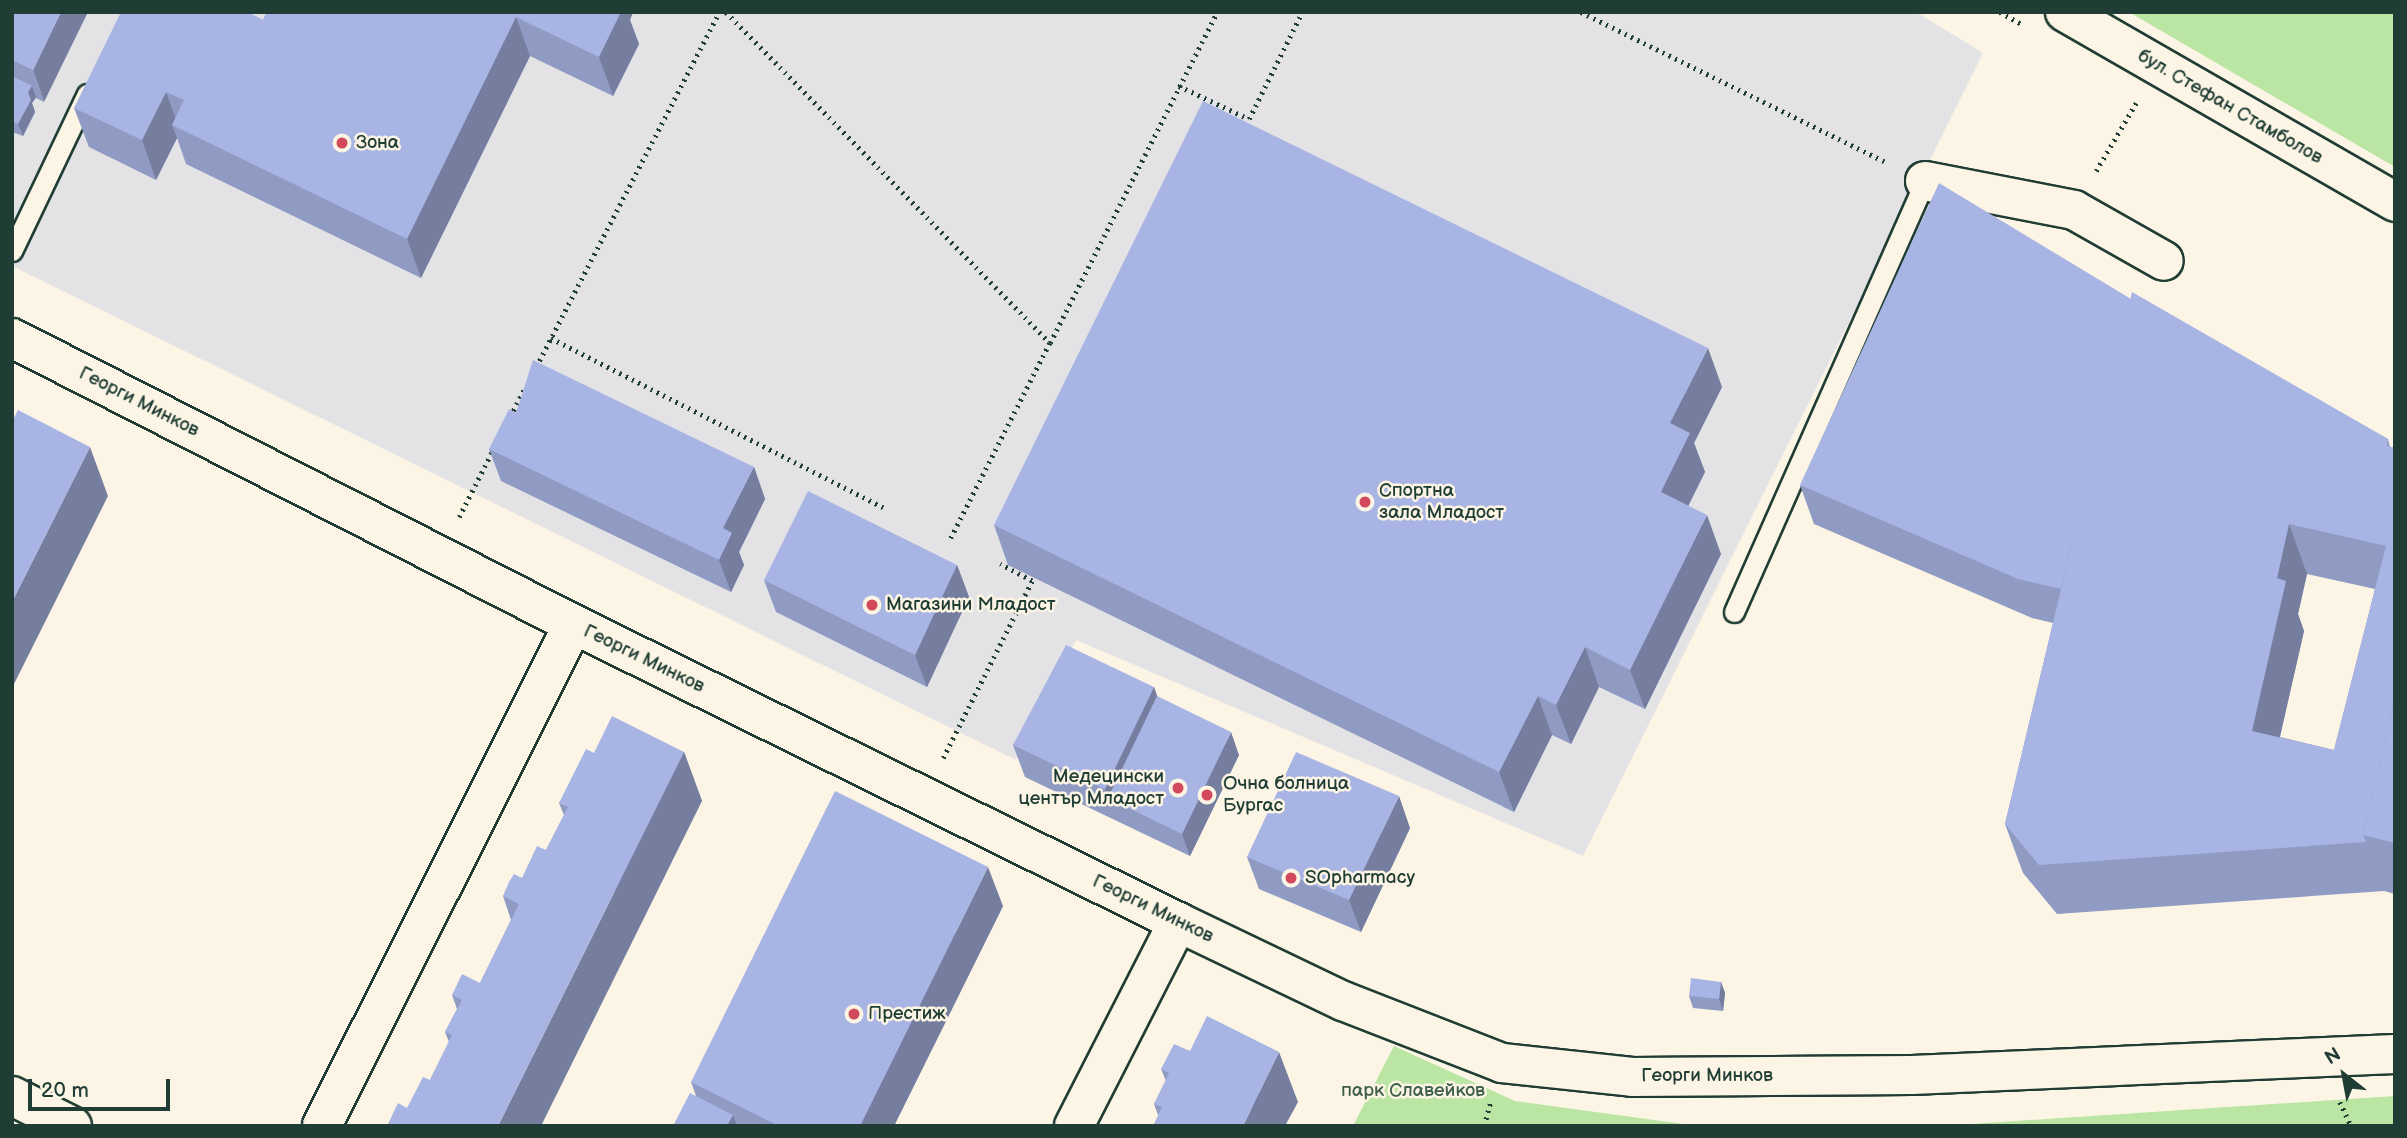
<!DOCTYPE html>
<html>
<head>
<meta charset="utf-8">
<style>
	body { margin:0 }
	#map { position:relative; width:2407px; height:1138px; overflow:hidden; background:#fcf5e5; font-family:"Balsamiq Sans",sans-serif }
	div>[style] { position:absolute }
	.built>* { inset:0; background:#e3e2e5 }
	.green>* { inset:0; background:#bae5a2 }
	.path>* { height:4.5px; margin-top:-2.25px; transform-origin:0; background:repeating-linear-gradient(90deg,#1f3d34 0 2px,transparent 0 7px) }
	.roads { filter:drop-shadow(2px 0 #1f3d34) drop-shadow(-2px 0 #1f3d34) drop-shadow(0 2px #1f3d34) drop-shadow(0 -2px #1f3d34) }
	.lane>* { height:19px; margin:-9.5px; padding:0 9.5px; transform-origin:9.5px; border-radius:9.5px; background:#fcf5e5 }
	.street>* { height:38px; margin:-19px; padding:0 19px; transform-origin:19px; border-radius:19px; background:#fcf5e5 }
	.secondary>* { height:38px; margin:-19px; padding:0 19px; transform-origin:19px; border-radius:19px; background:#fcf5e5 }
	.primary>* { height:38px; margin:-19px; padding:0 19px; transform-origin:19px; border-radius:19px; background:#fcf5e5 }
	.wall>* { inset:0; background:#909bc4 }
	.shaded-wall>* { inset:0; background:#767ea0 }
	.building>* { inset:0; background:#a8b4e4 }
	.dots>* { width:19px; height:19px; translate:-50% -50%; box-sizing:border-box; border:4px solid #fcf5e5; border-radius:50% }
	span { translate:-50% -50%; white-space:nowrap; text-align:center; line-height:1.15; -webkit-text-stroke:5px #fcf5e5; paint-order:stroke }
	.street-label { font-size:19px; color:#1f3d34 }
	.poi-label { font-size:19px; color:#1f3d34 }
	.left { translate:0 -50%; text-align:left }
	.right { translate:-100% -50%; text-align:right }
	.park-label { font-size:19px; color:#3e5f4a }
	.frame { position:absolute; inset:0; border:14px solid #1f3d34; pointer-events:none }
	.north { position:absolute; left:2309px; top:1040px; width:70px; height:70px; -webkit-text-stroke:5px #fcf5e5; paint-order:stroke; rotate:329deg; font-size:19px; font-weight:700; line-height:28px; text-align:center; color:#1f3d34 }
	.north::after { content:''; display:block; margin:auto; width:24px; height:32px; background:#1f3d34; clip-path:polygon(50% 0,100% 100%,50% 72%,0 100%) }
	.scale { position:absolute; left:28px; top:1079px; width:142px; height:32px; box-sizing:border-box; border:4px solid #1f3d34; border-top:0; padding-left:9px; font-size:21px; line-height:24px; white-space:nowrap; color:#1f3d34; -webkit-text-stroke:5px #fcf5e5; paint-order:stroke }
</style>
</head>
<body>
<div id="map">
	<div class="built">
		<div style="clip-path:polygon(12px 12px,1916px 12px,1983px 53px,1583px 856px,1076px 640px,1016px 760px,12px 266px)"></div>
	</div>
	<div class="green">
		<div style="clip-path:polygon(2129px 12px,2395px 12px,2395px 167px)"></div>
		<div style="clip-path:polygon(1394px 1046px,1515px 1101px,1698px 1126px,1353px 1126px)"></div>
		<div style="clip-path:polygon(2395px 1096px,2395px 1126px,1941px 1126px)"></div>
	</div>
	<div class="path">
		<div style="left:726px;top:12px;width:463px;rotate:45.6deg"></div>
		<div style="left:1050px;top:343px;width:221px;rotate:116.9deg"></div>
		<div style="left:1581px;top:12px;width:342px;rotate:26.2deg"></div>
		<div style="left:2000px;top:12px;width:26px;rotate:29deg"></div>
		<div style="left:1179px;top:86px;width:77px;rotate:25.2deg"></div>
		<div style="left:1249px;top:119px;width:119px;rotate:-63.6deg"></div>
		<div style="left:2096px;top:171px;width:79px;rotate:-59.5deg"></div>
		<div style="left:551px;top:338px;width:377px;rotate:27deg"></div>
		<div style="left:1050px;top:343px;width:371px;rotate:-63.2deg"></div>
		<div style="left:536px;top:367px;width:399px;rotate:-62.7deg"></div>
		<div style="left:510px;top:417px;width:30px;rotate:-63deg"></div>
		<div style="left:459px;top:517px;width:75px;rotate:-63.1deg"></div>
		<div style="left:943px;top:758px;width:198px;rotate:-63.3deg"></div>
		<div style="left:1032px;top:581px;width:36px;rotate:-152deg"></div>
		<div style="left:2340px;top:1102px;width:26px;rotate:65deg"></div>
		<div style="left:1484px;top:1126px;width:24px;rotate:-75deg"></div>
	</div>
	<div class="roads">
		<div class="lane">
			<div style="left:12px;top:251px;width:174px;rotate:-64.5deg"></div>
			<div style="left:1734px;top:612px;width:471px;rotate:-66.1deg"></div>
		</div>
		<div class="street">
			<div style="left:1925px;top:181px;width:152px;rotate:11deg"></div>
			<div style="left:2074px;top:210px;width:103px;rotate:29.5deg"></div>
			<div style="left:12px;top:1096px;width:67px;rotate:26.6deg"></div>
			<div style="left:322px;top:1126px;width:561px;rotate:-63.43deg"></div>
			<div style="left:1074px;top:1126px;width:229px;rotate:-63deg"></div>
		</div>
		<div class="secondary">
			<div style="left:12px;top:338px;width:630px;rotate:27.01deg"></div>
			<div style="left:573px;top:624px;width:674px;rotate:26.22deg"></div>
			<div style="left:1178px;top:922px;width:183px;rotate:25.6deg"></div>
			<div style="left:1343px;top:1001px;width:171px;rotate:21.3deg"></div>
			<div style="left:1502px;top:1063px;width:131px;rotate:6.1deg"></div>
			<div style="left:1632px;top:1077px;width:280px;rotate:-0.4deg"></div>
			<div style="left:1912px;top:1075px;width:483px;rotate:-2.5deg"></div>
		</div>
		<div class="primary">
			<div style="left:2065px;top:12px;width:381px;rotate:29.9deg"></div>
		</div>
	</div>
	<div class="wall">
		<div style="clip-path:polygon(13px 12px,44px 102px,36px 98px,32px 103px,35px 112px,23px 136px,12px 132px)"></div>
		<div style="clip-path:polygon(267px 12px,633px 12px,630px 20px,639px 44px,613px 96px,530px 56px,421px 278px,186px 164px,177px 138px,156px 180px,89px 147px,74px 108px,263px 20px)"></div>
		<div style="clip-path:polygon(evenodd,2131px 299px,2388px 439px,2390px 447px,2395px 448px,2395px 894px,2384px 891px,2057px 914px,2023px 873px,2005px 824px,2053px 623px,2032px 618px,1814px 524px,1800px 485px,2131px 299px,2307px 574px,2375px 589px,2334px 750px,2280px 737px,2304px 631px,2298px 614px,2307px 574px)"></div>
		<div style="clip-path:polygon(1722px 387px,1694px 443px,1705px 472px,1688px 505px,1721px 554px,1645px 709px,1599px 687px,1571px 744px,1552px 735px,1514px 812px,1008px 565px,994px 525px)"></div>
		<div style="clip-path:polygon(516px 413px,754px 467px,765px 499px,739px 552px,744px 565px,731px 592px,501px 481px,489px 449px)"></div>
		<div style="clip-path:polygon(957px 565px,969px 597px,927px 687px,776px 612px,764px 580px)"></div>
		<div style="clip-path:polygon(1154px 687px,1157px 696px,1239px 755px,1190px 856px,1025px 777px,1013px 745px)"></div>
		<div style="clip-path:polygon(684px 752px,702px 801px,407px 1108px,430px 1080px,449px 1042px,445px 1032px,457px 1009px,452px 995px,480px 983px,511px 920px,503px 896px,522px 878px,546px 850px,564px 815px,559px 803px,594px 753px)"></div>
		<div style="clip-path:polygon(1410px 828px,1361px 932px,1259px 889px,1247px 857px)"></div>
		<div style="clip-path:polygon(1003px 906px,894px 1126px,673px 1126px,696px 1096px,691px 1082px)"></div>
		<div style="clip-path:polygon(1721px 982px,1725px 993px,1723px 1011px,1693px 1008px,1689px 996px)"></div>
		<div style="clip-path:polygon(1161px 1069px,1298px 1102px,1158px 1115px,1154px 1104px,1166px 1081px)"></div>
	</div>
	<div class="shaded-wall">
		<div style="clip-path:polygon(61px 12px,88px 12px,44px 102px,33px 70px)"></div>
		<div style="clip-path:polygon(613px 12px,633px 12px,630px 20px,639px 44px,613px 96px,599px 57px)"></div>
		<div style="clip-path:polygon(516px 17px,530px 56px,421px 278px,407px 239px)"></div>
		<div style="clip-path:polygon(32px 86px,36px 97px,32px 103px,35px 112px,23px 136px,18px 124px,28px 92px)"></div>
		<div style="clip-path:polygon(166px 92px,179px 128px,172px 125px,177px 138px,156px 180px,142px 140px)"></div>
		<div style="clip-path:polygon(1708px 348px,1722px 387px,1694px 443px,1705px 472px,1676px 531px,1661px 492px,1670px 423px)"></div>
		<div style="clip-path:polygon(90px 447px,108px 496px,12px 688px,12px 602px)"></div>
		<div style="clip-path:polygon(754px 467px,765px 499px,739px 552px,744px 565px,731px 592px,719px 560px,723px 528px)"></div>
		<div style="clip-path:polygon(1707px 515px,1721px 554px,1645px 709px,1630px 670px)"></div>
		<div style="clip-path:polygon(2289px 524px,2307px 574px,2298px 614px,2304px 631px,2270px 780px,2252px 731px,2277px 578px)"></div>
		<div style="clip-path:polygon(957px 565px,969px 597px,927px 687px,915px 655px)"></div>
		<div style="clip-path:polygon(1585px 647px,1599px 687px,1571px 744px,1556px 705px)"></div>
		<div style="clip-path:polygon(1154px 687px,1165px 719px,1108px 798px,1116px 821px,1105px 789px)"></div>
		<div style="clip-path:polygon(1538px 696px,1552px 735px,1514px 812px,1499px 772px)"></div>
		<div style="clip-path:polygon(1231px 732px,1239px 755px,1190px 856px,1182px 834px)"></div>
		<div style="clip-path:polygon(684px 752px,702px 801px,541px 1126px,498px 1126px)"></div>
		<div style="clip-path:polygon(1399px 796px,1410px 828px,1361px 932px,1349px 900px)"></div>
		<div style="clip-path:polygon(988px 867px,1003px 906px,894px 1126px,860px 1126px)"></div>
		<div style="clip-path:polygon(1721px 982px,1725px 993px,1723px 1011px,1719px 999px)"></div>
		<div style="clip-path:polygon(1279px 1052px,1298px 1102px,1285px 1126px,1243px 1126px)"></div>
		<div style="clip-path:polygon(733px 1115px,737px 1126px,727px 1126px)"></div>
	</div>
	<div class="building">
		<div style="clip-path:polygon(13px 12px,61px 12px,33px 70px,12px 60px)"></div>
		<div style="clip-path:polygon(121px 12px,248px 12px,263px 20px,267px 12px,621px 12px,599px 57px,516px 17px,407px 239px,172px 125px,184px 100px,166px 92px,142px 140px,74px 108px)"></div>
		<div style="clip-path:polygon(12px 76px,32px 86px,28px 92px,31px 100px,18px 124px,12px 122px)"></div>
		<div style="clip-path:polygon(1203px 101px,1708px 348px,1670px 423px,1690px 433px,1661px 492px,1707px 515px,1630px 670px,1585px 647px,1556px 705px,1538px 696px,1499px 772px,994px 525px)"></div>
		<div style="clip-path:polygon(1939px 183px,2131px 299px,2061px 589px,2018px 579px,1800px 485px)"></div>
		<div style="clip-path:polygon(evenodd,2132px 292px,2388px 439px,2387px 446px,2395px 448px,2395px 699px,2363px 835px,2366px 842px,2039px 865px,2005px 824px,2132px 292px,2289px 524px,2386px 546px,2334px 750px,2252px 731px,2286px 581px,2277px 578px,2289px 524px)"></div>
		<div style="clip-path:polygon(533px 360px,754px 467px,723px 528px,732px 533px,719px 560px,489px 449px,509px 409px,516px 413px)"></div>
		<div style="clip-path:polygon(18px 410px,90px 447px,12px 602px,12px 422px)"></div>
		<div style="clip-path:polygon(808px 491px,957px 565px,915px 655px,764px 580px)"></div>
		<div style="clip-path:polygon(1066px 645px,1154px 687px,1105px 789px,1013px 745px)"></div>
		<div style="clip-path:polygon(1157px 696px,1231px 732px,1182px 834px,1108px 798px)"></div>
		<div style="clip-path:polygon(2395px 699px,2395px 843px,2363px 835px)"></div>
		<div style="clip-path:polygon(612px 716px,684px 752px,498px 1126px,387px 1126px,398px 1103px,407px 1108px,423px 1077px,430px 1080px,452px 1035px,445px 1032px,462px 1000px,452px 995px,462px 974px,480px 983px,519px 904px,503px 896px,509px 882px,514px 874px,522px 878px,537px 846px,546px 850px,568px 807px,559px 803px,586px 749px,594px 753px)"></div>
		<div style="clip-path:polygon(1296px 752px,1399px 796px,1349px 900px,1247px 857px)"></div>
		<div style="clip-path:polygon(835px 791px,988px 867px,860px 1126px,779px 1126px,691px 1082px)"></div>
		<div style="clip-path:polygon(1691px 978px,1721px 982px,1719px 999px,1689px 996px)"></div>
		<div style="clip-path:polygon(1207px 1016px,1279px 1052px,1243px 1126px,1153px 1126px,1162px 1107px,1154px 1104px,1169px 1073px,1161px 1069px,1174px 1044px,1190px 1051px)"></div>
		<div style="clip-path:polygon(690px 1093px,733px 1115px,727px 1126px,673px 1126px)"></div>
	</div>
	<div class="dots">
		<div style="left:342px;top:143px;background:#d1495b"></div>
		<div style="left:1365px;top:502px;background:#d1495b"></div>
		<div style="left:872px;top:605px;background:#d1495b"></div>
		<div style="left:1178px;top:788px;background:#d1495b"></div>
		<div style="left:1207px;top:795px;background:#d1495b"></div>
		<div style="left:1291px;top:878px;background:#d1495b"></div>
		<div style="left:854px;top:1014px;background:#d1495b"></div>
	</div>
	<div class="street-label">
		<span style="left:2230px;top:107px;rotate:30deg">бул. Стефан Стамболов</span>
		<span style="left:139px;top:402px;rotate:27deg">Георги Минков</span>
		<span style="left:644px;top:659px;rotate:26deg">Георги Минков</span>
		<span style="left:1153px;top:909px;rotate:26deg">Георги Минков</span>
		<span style="left:1707px;top:1076px">Георги Минков</span>
	</div>
	<div class="poi-label">
		<span class="left" style="left:356px;top:143px">Зона</span>
		<span class="left" style="left:1379px;top:502px">Спортна<br>зала Младост</span>
		<span class="left" style="left:886px;top:605px">Магазини Mладост</span>
		<span class="right" style="left:1164px;top:788px">Медецински<br>център Младост</span>
		<span class="left" style="left:1223px;top:795px">Oчна болница<br>Бургас</span>
		<span class="left" style="left:1305px;top:878px">SOpharmacy</span>
		<span class="left" style="left:868px;top:1014px">Престиж</span>
	</div>
	<div class="park-label">
		<span style="left:1413px;top:1091px">парк Славейков</span>
	</div>
	<div class="frame"></div>
	<div class="north">N</div>
	<div class="scale">20 m</div>
</div>
</body>
</html>
